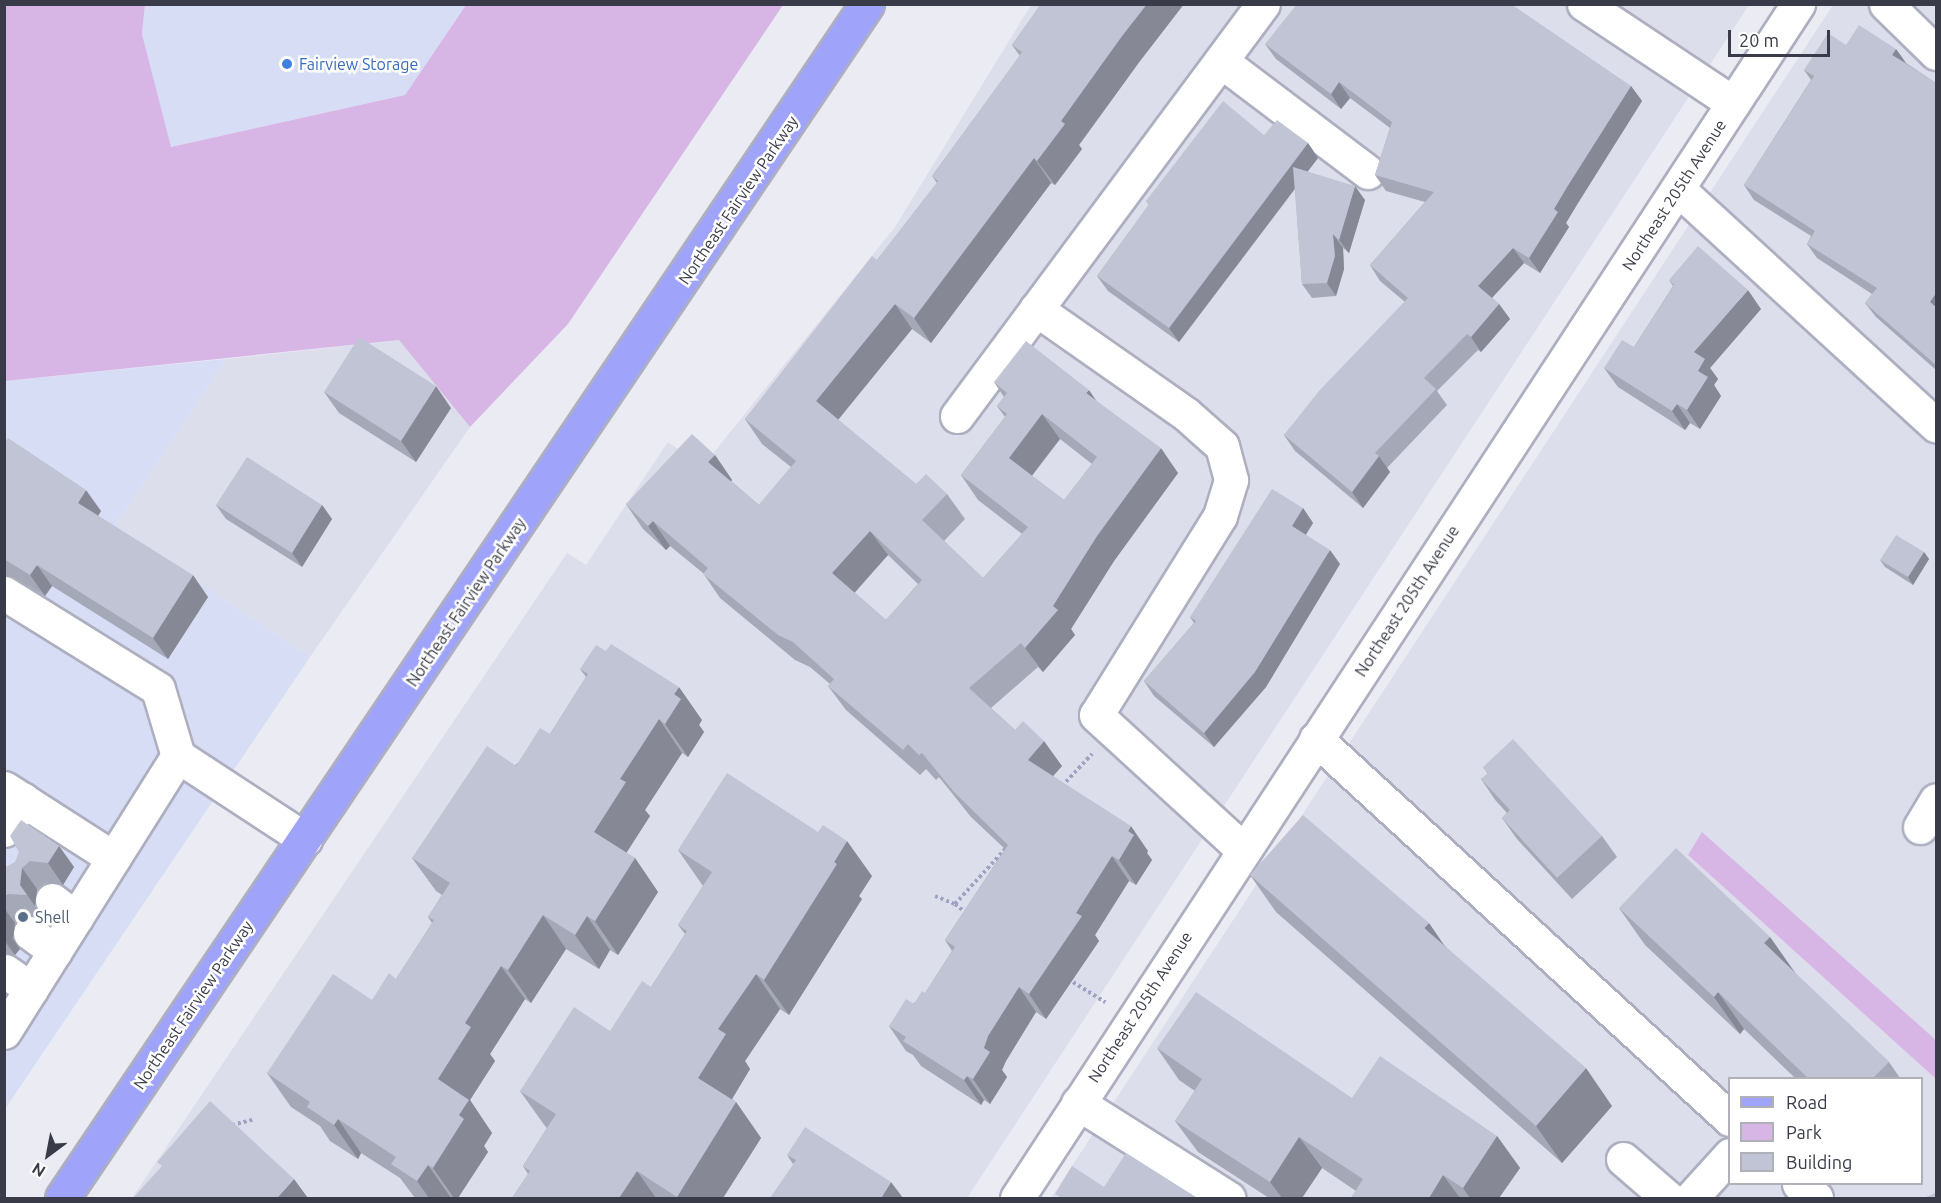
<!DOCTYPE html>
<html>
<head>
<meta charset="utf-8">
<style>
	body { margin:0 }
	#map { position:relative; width:1941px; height:1203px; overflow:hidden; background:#ebebf4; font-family:Ubuntu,sans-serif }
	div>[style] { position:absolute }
	.residential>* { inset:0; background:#dddeec }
	.commercial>* { inset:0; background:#d7ddf4 }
	.green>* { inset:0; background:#d7b6e6 }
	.path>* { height:4px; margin-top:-2px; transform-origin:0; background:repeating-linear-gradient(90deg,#9fa3c1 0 3px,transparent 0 6px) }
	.roads { filter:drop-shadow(2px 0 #adafc0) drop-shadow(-2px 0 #adafc0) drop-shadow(0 2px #adafc0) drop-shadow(0 -2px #adafc0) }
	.minor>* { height:33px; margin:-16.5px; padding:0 16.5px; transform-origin:16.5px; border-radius:16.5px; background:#fff }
	.major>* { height:33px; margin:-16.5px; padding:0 16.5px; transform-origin:16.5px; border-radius:16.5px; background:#9fa3f9 }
	.wall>* { inset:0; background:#a5a9b7 }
	.shaded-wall>* { inset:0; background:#868995 }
	.building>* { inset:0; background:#c0c4d5 }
	.dots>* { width:16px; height:16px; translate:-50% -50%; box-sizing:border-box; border:3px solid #fff; border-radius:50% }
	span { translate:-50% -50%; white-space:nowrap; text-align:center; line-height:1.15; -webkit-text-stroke:5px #fff; paint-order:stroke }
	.shop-label { font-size:16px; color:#366cbe }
	.left { translate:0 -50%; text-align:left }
	.street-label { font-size:16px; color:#393b48 }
	.service-label { font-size:16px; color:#4e5e75 }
	.frame { position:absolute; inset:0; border:6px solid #393b48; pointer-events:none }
	.legend { position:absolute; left:1728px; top:1077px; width:195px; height:108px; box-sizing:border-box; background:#fff; border:2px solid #b0b1b6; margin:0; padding:8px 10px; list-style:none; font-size:18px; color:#393b48 }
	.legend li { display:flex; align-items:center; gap:12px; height:30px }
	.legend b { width:30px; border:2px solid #b0b1b6 }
	.north { position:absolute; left:18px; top:1125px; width:60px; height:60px; -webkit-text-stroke:4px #fff; paint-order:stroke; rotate:212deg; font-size:16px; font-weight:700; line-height:24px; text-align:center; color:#393b48 }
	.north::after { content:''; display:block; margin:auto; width:21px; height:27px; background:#393b48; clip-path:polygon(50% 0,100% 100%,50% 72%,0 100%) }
	.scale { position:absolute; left:1728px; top:30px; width:102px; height:27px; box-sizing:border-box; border:3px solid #393b48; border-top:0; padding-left:8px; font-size:18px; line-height:21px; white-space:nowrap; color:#393b48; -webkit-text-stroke:4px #fff; paint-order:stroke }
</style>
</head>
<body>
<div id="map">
	<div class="residential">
		<div style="clip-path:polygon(1031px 5px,1749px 5px,967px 1198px,132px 1198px,567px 553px,586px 565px,668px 442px,703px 466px,895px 227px)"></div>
		<div style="clip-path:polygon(evenodd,1833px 5px,1936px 5px,1936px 1040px,1703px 833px,1688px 855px,1936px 1079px,1936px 1198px,1051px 1198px,1833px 5px,1730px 1078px,1922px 1078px,1922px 1184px,1730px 1184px,1730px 1078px)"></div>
		<div style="clip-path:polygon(399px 340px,470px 427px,310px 657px,115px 526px,226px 359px)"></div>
	</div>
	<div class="commercial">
		<div style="clip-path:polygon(145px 5px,466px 5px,405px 95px,170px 147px,142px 34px)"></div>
		<div style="clip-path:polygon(226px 359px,115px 526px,310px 657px,5px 1109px,5px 381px)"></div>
	</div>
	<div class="green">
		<div style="clip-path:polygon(5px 5px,145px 5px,142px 34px,171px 147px,405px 95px,466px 5px,783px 5px,568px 324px,470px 427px,399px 340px,5px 381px)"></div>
		<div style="clip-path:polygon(1702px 832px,1936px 1040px,1936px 1079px,1688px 855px)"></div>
	</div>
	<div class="path">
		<div style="left:1062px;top:786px;width:44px;rotate:-46.8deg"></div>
		<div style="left:935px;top:896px;width:22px;rotate:22deg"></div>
		<div style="left:955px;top:904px;width:77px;rotate:-47.6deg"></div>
		<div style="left:955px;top:904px;width:14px;rotate:39deg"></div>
		<div style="left:1068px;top:979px;width:44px;rotate:31.9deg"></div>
		<div style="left:232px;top:1125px;width:21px;rotate:-14deg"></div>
	</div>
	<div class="roads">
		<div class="minor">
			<div style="left:1584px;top:4px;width:179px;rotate:33.6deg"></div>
			<div style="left:1886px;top:4px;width:70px;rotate:44.4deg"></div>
			<div style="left:1221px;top:61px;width:184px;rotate:37.1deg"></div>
			<div style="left:1678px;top:189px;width:350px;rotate:42.5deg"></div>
			<div style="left:1036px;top:309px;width:183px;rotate:35deg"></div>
			<div style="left:1186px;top:414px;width:48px;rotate:41.6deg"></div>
			<div style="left:1222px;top:446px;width:35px;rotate:75deg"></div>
			<div style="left:1231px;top:480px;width:38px;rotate:107deg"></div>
			<div style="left:1220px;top:516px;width:234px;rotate:121.9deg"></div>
			<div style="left:1096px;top:715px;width:198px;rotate:42.5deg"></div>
			<div style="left:957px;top:416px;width:513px;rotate:-53.4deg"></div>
			<div style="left:4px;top:593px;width:181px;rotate:31.9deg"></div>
			<div style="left:158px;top:689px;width:70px;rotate:73.4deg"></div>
			<div style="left:178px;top:756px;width:152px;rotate:33.2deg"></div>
			<div style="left:1316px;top:739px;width:562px;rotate:42.55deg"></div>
			<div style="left:4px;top:788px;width:130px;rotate:32.7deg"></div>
			<div style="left:1920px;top:827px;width:31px;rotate:-59deg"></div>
			<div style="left:4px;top:830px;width:36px;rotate:-58deg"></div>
			<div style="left:52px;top:900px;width:30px;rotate:37deg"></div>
			<div style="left:30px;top:933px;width:31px;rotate:36deg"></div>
			<div style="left:5px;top:971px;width:32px;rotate:35deg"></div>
			<div style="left:4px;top:1032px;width:326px;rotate:-57.8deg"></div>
			<div style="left:1078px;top:1103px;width:178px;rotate:32.3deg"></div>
			<div style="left:1623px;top:1159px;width:60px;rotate:40.9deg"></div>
			<div style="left:1799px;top:1184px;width:22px;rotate:39deg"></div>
			<div style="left:1017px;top:1198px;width:1427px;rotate:-56.81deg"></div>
			<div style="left:1691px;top:1198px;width:58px;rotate:-47.8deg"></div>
		</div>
		<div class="major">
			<div style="left:62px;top:1198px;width:1440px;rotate:-56.01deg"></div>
		</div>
	</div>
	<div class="wall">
		<div style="clip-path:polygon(evenodd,1041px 4px,1184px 4px,1140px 61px,1079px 145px,1082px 149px,1055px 185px,1051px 183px,931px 343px,912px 329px,838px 420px,916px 484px,947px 494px,965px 519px,944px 541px,983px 578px,1022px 534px,978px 500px,961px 475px,1005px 417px,997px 406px,1004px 397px,994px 382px,1096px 401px,1178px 473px,1114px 561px,1071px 629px,1075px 635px,1043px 672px,1038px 667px,991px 708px,1015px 730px,1062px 766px,1053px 776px,1148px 851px,1147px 853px,1152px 860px,1136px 885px,1129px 881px,1095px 935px,1099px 941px,1046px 1019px,1036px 1012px,1006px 1061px,1002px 1070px,1007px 1077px,990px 1104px,984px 1100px,981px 1105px,921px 1066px,913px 1055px,906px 1051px,889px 1026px,925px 993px,952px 951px,945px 940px,1005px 849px,971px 817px,939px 777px,936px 780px,926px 769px,920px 775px,846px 710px,828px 686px,830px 684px,810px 667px,795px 660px,720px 598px,703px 573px,670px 546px,666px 550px,643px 529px,626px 504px,715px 455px,732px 480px,731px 481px,759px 505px,791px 467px,762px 444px,745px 419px,877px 260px,937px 183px,932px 176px,1020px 56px,1012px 45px,1041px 4px,1060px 439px,1092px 464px,1064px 500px,1032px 476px,1060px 439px,1041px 4px,888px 555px,918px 584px,886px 620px,854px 592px,888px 555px)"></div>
		<div style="clip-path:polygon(1265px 44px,1631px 86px,1642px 101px,1578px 203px,1566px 223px,1569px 227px,1540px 273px,1524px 263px,1492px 298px,1499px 304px,1510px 319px,1481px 352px,1478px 350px,1437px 391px,1447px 405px,1387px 468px,1390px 472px,1363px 508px,1295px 451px,1284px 435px,1405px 302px,1380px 281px,1370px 265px,1425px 202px,1386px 191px,1375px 175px,1390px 128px,1350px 98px,1341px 109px,1276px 59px)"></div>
		<div style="clip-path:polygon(1846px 45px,1896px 49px,1906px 63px,1936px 83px,1936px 370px,1876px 317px,1865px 303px,1872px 294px,1817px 258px,1807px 244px,1811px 236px,1754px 200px,1744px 185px,1811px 80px,1804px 70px)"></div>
		<div style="clip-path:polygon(1264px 135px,1308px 143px,1318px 158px,1307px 172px,1365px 200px,1349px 253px,1343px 248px,1344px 269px,1336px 296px,1312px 298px,1302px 284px,1295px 189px,1179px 342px,1108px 291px,1097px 276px,1149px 205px,1146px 201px)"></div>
		<div style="clip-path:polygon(1669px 280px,1761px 309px,1710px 368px,1718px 379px,1714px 385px,1721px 396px,1700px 429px,1690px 423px,1685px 430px,1618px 387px,1604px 368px,1634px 347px,1673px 286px)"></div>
		<div style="clip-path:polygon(324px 392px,451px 408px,416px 462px,339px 413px)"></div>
		<div style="clip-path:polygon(4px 443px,101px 511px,98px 516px,208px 597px,168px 659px,52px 586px,45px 596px,13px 577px,4px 576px)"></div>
		<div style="clip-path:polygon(216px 505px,322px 505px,332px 519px,302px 567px,226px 519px)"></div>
		<div style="clip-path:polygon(1303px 508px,1313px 523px,1306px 535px,1340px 564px,1266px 687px,1214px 747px,1154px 696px,1144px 681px,1194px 623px,1190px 617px)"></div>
		<div style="clip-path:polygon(1924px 552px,1929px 559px,1913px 585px,1885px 567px,1880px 560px)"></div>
		<div style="clip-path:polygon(580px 669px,702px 720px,699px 725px,704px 732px,688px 757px,682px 753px,645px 810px,650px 816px,626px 853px,635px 858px,658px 892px,618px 955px,610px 950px,599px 969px,566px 949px,531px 1003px,525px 999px,490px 1054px,495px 1061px,470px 1100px,492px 1133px,484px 1146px,488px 1152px,458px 1198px,415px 1198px,400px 1178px,361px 1153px,358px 1159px,330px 1141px,320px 1126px,291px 1107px,267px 1073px,372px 1000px,396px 979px,432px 923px,428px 917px,442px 895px,436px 891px,412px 858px,550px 734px,586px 677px)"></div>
		<div style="clip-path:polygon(1483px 767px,1602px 836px,1617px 857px,1572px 899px,1517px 839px,1502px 818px,1507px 813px,1496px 801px,1481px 779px,1488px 774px)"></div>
		<div style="clip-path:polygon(59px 846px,74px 867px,63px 885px,45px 883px,37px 889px,35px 906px,42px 916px,23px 916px,15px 923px,13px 939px,20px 949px,15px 955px,4px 954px,4px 868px)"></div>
		<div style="clip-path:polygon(678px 850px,872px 876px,859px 896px,862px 899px,789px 1015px,780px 1009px,745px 1061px,750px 1069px,732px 1099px,736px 1102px,761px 1138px,723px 1198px,512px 1198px,528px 1174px,523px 1166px,547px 1128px,545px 1126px,520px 1091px,610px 1031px,651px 987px,685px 934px,678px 925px,703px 886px)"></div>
		<div style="clip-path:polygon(1250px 875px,1444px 945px,1612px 1106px,1562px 1163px,1276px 912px)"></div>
		<div style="clip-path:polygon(1619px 908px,1770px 937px,1795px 973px,1889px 1062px,1900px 1078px,1795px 1078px,1744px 1029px,1740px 1034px,1645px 945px)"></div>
		<div style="clip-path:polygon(1157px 1048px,1497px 1136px,1520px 1168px,1499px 1198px,1351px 1198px,1356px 1191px,1322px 1168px,1302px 1198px,1269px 1198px,1198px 1152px,1175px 1121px,1195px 1091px,1179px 1080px)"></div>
		<div style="clip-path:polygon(787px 1155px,903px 1198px,793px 1164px)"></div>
	</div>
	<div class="shaded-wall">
		<div style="clip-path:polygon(1147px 4px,1184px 4px,1140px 61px,1079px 145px,1082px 149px,1055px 185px,1037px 161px,1061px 121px,1122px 36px)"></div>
		<div style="clip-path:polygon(1896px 49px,1906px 63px,1892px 55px)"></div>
		<div style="clip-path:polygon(1339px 82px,1350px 98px,1341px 109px,1331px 94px)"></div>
		<div style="clip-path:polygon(1631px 86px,1642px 101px,1578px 203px,1566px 223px,1569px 227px,1540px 273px,1529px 258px,1554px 209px,1567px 187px)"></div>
		<div style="clip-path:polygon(1308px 143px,1318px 158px,1179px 342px,1169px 328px)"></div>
		<div style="clip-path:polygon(1034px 158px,1051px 183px,931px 343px,914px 318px)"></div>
		<div style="clip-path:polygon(1355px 186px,1365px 200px,1349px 253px,1339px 240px)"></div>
		<div style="clip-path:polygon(1333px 234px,1343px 248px,1344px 269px,1336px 296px,1327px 283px)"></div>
		<div style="clip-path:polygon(1513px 248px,1524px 263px,1489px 301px,1478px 286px)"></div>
		<div style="clip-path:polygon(1748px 290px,1761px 309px,1710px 368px,1718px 379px,1714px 385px,1721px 396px,1700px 429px,1687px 410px,1694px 352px)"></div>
		<div style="clip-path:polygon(1936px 293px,1936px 312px,1930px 302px)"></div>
		<div style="clip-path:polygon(895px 304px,912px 329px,833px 426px,816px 401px)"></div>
		<div style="clip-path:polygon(1499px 304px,1510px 319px,1481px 352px,1471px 337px)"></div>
		<div style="clip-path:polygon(436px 386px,451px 408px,416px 462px,401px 441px)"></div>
		<div style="clip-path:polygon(1089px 390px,1106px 415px,1086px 393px)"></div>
		<div style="clip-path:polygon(1677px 404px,1690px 423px,1685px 430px,1672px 411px)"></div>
		<div style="clip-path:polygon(1042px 414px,1060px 439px,1026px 483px,1009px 458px)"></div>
		<div style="clip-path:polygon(1161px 448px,1178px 473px,1114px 561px,1071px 629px,1075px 635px,1043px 672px,1025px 648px,1097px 536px)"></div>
		<div style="clip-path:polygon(715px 455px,732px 480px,725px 487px,708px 462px)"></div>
		<div style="clip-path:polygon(1379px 456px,1390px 472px,1363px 508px,1352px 492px)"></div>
		<div style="clip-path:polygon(86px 490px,101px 511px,93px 524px,78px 503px)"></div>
		<div style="clip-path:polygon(322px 505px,332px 519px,302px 567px,292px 553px)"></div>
		<div style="clip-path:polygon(1303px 508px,1313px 523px,1302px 540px,1292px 526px)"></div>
		<div style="clip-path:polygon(653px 521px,670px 546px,666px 550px,648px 526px)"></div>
		<div style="clip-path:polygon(870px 531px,888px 555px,850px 598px,832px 573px)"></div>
		<div style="clip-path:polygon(1330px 550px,1340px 564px,1266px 687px,1214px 747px,1204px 733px)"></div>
		<div style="clip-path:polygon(1924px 552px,1929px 559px,1913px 585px,1908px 577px)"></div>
		<div style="clip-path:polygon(37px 565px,52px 586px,45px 596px,30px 575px)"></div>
		<div style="clip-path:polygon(193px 575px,208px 597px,168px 659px,153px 638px)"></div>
		<div style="clip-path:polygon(679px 687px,702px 720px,699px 725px,704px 732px,688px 757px,665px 724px,674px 694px)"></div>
		<div style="clip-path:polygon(659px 719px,682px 753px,645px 810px,650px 816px,618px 866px,594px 832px,620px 779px)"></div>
		<div style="clip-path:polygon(1044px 741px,1062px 766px,1045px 785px,1028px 760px)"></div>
		<div style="clip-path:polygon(1131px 826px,1148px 851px,1147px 853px,1152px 860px,1136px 885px,1119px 860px,1128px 831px)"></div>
		<div style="clip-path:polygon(847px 841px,872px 876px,859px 896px,862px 899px,789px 1015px,764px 980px,834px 862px)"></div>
		<div style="clip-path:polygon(59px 846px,74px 867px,63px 885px,48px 863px)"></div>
		<div style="clip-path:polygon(1112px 856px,1129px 881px,1095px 935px,1099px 941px,1046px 1019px,1029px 994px,1076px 913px)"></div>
		<div style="clip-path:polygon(635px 858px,658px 892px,618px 955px,595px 921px)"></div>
		<div style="clip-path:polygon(22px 868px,37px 889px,35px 906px,20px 885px)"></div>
		<div style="clip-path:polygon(4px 908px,15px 923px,13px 939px,20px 949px,15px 955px,4px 940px)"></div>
		<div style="clip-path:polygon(543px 915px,566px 949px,531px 1003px,508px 970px)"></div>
		<div style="clip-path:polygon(587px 916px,610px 950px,599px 969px,575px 935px)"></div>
		<div style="clip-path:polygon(1429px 923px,1455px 961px,1424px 928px)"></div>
		<div style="clip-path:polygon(1770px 937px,1796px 974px,1764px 943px)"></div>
		<div style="clip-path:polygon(501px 966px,525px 999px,490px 1054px,495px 1061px,470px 1100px,492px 1133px,484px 1146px,488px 1152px,458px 1198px,454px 1198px,433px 1168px,438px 1079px,465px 1023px)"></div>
		<div style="clip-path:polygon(756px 974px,780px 1009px,745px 1061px,750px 1069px,723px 1114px,698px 1078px,718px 1029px)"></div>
		<div style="clip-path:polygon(1019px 987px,1036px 1012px,1006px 1061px,1002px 1070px,1007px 1077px,990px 1104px,973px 1079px,988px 1036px)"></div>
		<div style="clip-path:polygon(1718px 992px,1744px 1029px,1740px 1034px,1714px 997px)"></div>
		<div style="clip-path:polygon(1586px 1068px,1612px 1106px,1562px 1163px,1536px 1126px)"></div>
		<div style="clip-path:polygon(967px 1076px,984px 1100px,981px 1105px,964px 1080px)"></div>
		<div style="clip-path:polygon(736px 1102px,761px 1138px,723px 1198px,678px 1198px,677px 1197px)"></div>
		<div style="clip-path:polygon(338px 1119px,361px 1153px,358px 1159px,334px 1125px)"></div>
		<div style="clip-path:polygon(1497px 1136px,1520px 1168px,1499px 1198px,1470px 1198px,1463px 1188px)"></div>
		<div style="clip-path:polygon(1299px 1137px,1322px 1168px,1302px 1198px,1282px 1198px,1270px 1182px)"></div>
		<div style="clip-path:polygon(428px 1165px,451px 1198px,429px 1198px,417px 1181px)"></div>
		<div style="clip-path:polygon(637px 1171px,656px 1198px,619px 1198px)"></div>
		<div style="clip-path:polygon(1443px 1175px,1460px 1198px,1429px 1198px)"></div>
		<div style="clip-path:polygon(294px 1179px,308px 1198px,277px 1198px)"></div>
		<div style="clip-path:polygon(891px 1182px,903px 1198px,881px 1198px)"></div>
	</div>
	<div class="building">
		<div style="clip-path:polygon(evenodd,1041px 4px,1147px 4px,1122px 36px,1061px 121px,1065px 124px,1037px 161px,1034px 158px,914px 318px,895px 304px,816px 401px,916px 484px,926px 474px,947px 494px,922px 520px,983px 578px,1028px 527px,961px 475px,1007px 414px,997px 406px,1007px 393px,994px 382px,1026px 341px,1089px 390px,1086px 393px,1161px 448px,1097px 536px,1053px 606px,1058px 610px,1025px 648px,1021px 643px,969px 688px,1015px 730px,1023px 721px,1044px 741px,1028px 760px,1131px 826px,1128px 831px,1134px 835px,1119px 860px,1112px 856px,1076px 913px,1082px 916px,1029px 994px,1019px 987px,988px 1036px,984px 1048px,990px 1052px,973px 1079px,967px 1076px,964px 1080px,903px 1041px,906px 1037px,889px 1026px,906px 999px,914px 1004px,922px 991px,925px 993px,955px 947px,945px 940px,1008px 845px,954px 792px,922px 753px,919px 755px,908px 744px,903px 750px,828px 686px,834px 679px,793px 642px,778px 635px,703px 574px,708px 568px,653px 521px,648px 526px,626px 504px,692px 434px,715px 455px,708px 462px,759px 505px,796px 461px,745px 419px,872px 256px,877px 260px,938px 181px,932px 176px,1022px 52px,1012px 45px,1041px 4px,1042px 414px,1097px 457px,1064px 500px,1009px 458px,1042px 414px,1041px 4px,870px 531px,922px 580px,886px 620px,832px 573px,870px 531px)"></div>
		<div style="clip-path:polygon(1297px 4px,1511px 4px,1631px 86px,1567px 187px,1554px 209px,1558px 212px,1529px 258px,1513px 248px,1478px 286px,1499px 304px,1471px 337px,1467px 334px,1424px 378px,1436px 389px,1375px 453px,1379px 456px,1352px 492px,1284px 435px,1319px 391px,1408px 298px,1370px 265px,1434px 192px,1375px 175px,1392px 122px,1339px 82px,1331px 94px,1265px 44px)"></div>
		<div style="clip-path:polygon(1859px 25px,1896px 49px,1892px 55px,1936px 83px,1936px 293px,1930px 302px,1936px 307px,1936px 365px,1865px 303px,1877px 288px,1807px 244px,1815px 231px,1744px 185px,1814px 76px,1804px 70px,1828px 33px,1846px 45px)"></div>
		<div style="clip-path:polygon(1223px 101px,1264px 135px,1277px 120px,1308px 143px,1169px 328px,1097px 276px,1149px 204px,1146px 201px)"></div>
		<div style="clip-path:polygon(1293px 167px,1355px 186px,1339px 240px,1333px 234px,1335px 256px,1327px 283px,1302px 284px)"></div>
		<div style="clip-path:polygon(1698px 246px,1748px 290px,1694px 352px,1705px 359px,1698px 371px,1708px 377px,1687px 410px,1677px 404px,1672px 411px,1604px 368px,1622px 340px,1634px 347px,1674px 285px,1669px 280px)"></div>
		<div style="clip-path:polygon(359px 337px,436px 386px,401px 441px,324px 392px)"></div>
		<div style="clip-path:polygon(8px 438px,86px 490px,78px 503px,193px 575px,153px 638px,37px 565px,30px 575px,4px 559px,4px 443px)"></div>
		<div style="clip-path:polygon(247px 457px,322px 505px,292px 553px,216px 505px)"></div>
		<div style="clip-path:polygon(1272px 489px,1303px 508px,1292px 526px,1330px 550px,1255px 672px,1204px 733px,1144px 681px,1196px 621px,1190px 617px)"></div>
		<div style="clip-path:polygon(1896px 535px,1924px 552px,1908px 577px,1880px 560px)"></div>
		<div style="clip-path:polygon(611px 644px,679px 687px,674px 694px,681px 699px,665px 724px,659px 719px,620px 779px,626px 782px,594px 832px,635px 858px,595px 921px,587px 916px,575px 935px,543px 915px,508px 970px,501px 966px,465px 1023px,471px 1027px,438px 1079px,469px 1100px,459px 1115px,464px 1119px,433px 1168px,428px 1165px,417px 1181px,391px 1164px,396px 1157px,338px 1119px,334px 1125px,307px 1107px,310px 1102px,267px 1073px,333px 974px,372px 1000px,389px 973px,396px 979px,434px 920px,428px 917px,450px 883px,412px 858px,487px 746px,516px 766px,540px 728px,550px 734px,588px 674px,580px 669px,596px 645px,606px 651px)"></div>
		<div style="clip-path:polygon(1513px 739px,1602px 836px,1557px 878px,1502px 818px,1510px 810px,1481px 779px,1488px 773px,1483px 767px)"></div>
		<div style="clip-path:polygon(727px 773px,818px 832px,823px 825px,847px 841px,834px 862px,837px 864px,764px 980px,756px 974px,718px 1029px,726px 1034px,698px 1078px,736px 1102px,677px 1197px,637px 1171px,619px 1198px,512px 1198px,530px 1171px,523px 1166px,556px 1114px,520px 1091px,574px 1007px,610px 1031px,642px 981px,651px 987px,687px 931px,678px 925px,712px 872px,678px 850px)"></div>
		<div style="clip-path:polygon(1303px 815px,1429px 923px,1424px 928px,1586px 1068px,1536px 1126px,1250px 875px)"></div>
		<div style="clip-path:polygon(21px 820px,59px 846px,48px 863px,30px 861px,22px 868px,20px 885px,27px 895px,8px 894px,4px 897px,4px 868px,15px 862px,19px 852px,10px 836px)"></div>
		<div style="clip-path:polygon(1676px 848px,1770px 937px,1764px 943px,1889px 1062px,1873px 1078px,1808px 1078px,1718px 992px,1714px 997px,1619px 908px)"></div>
		<div style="clip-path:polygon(1196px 992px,1352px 1098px,1380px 1056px,1497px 1136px,1463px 1188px,1443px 1175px,1429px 1198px,1351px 1198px,1363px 1179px,1299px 1137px,1270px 1182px,1175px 1121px,1202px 1079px,1157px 1048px)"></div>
		<div style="clip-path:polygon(210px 1101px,294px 1179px,277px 1198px,133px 1198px,162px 1166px,157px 1162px)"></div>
		<div style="clip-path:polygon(805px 1127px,891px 1182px,881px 1198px,770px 1198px,796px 1160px,787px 1155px)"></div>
		<div style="clip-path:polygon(1126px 1153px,1197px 1198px,1062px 1198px,1055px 1194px,1072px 1166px,1104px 1187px)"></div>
		<div style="clip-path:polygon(1935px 1193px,1936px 1198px,1924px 1198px)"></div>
	</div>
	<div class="dots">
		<div style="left:287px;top:64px;background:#3f7fe0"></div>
		<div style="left:23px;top:917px;background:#5c6f8a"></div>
	</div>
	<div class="shop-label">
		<span class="left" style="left:299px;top:64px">Fairview Storage</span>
	</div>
	<div class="street-label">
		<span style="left:1674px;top:195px;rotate:-57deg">Northeast 205th Avenue</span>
		<span style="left:738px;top:200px;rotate:-56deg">Northeast Fairview Parkway</span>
		<span style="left:1407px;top:601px;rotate:-57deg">Northeast 205th Avenue</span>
		<span style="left:466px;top:602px;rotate:-56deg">Northeast Fairview Parkway</span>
		<span style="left:193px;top:1005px;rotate:-56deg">Northeast Fairview Parkway</span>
		<span style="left:1140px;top:1007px;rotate:-57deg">Northeast 205th Avenue</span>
	</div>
	<div class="service-label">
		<span class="left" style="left:35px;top:917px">Shell</span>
	</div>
	<div class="frame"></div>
	<ul class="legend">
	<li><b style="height:8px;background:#9fa3f9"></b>Road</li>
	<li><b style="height:16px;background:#d7b6e6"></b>Park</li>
	<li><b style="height:16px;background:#c0c4d5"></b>Building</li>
	</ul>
	<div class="north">N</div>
	<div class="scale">20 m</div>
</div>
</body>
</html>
